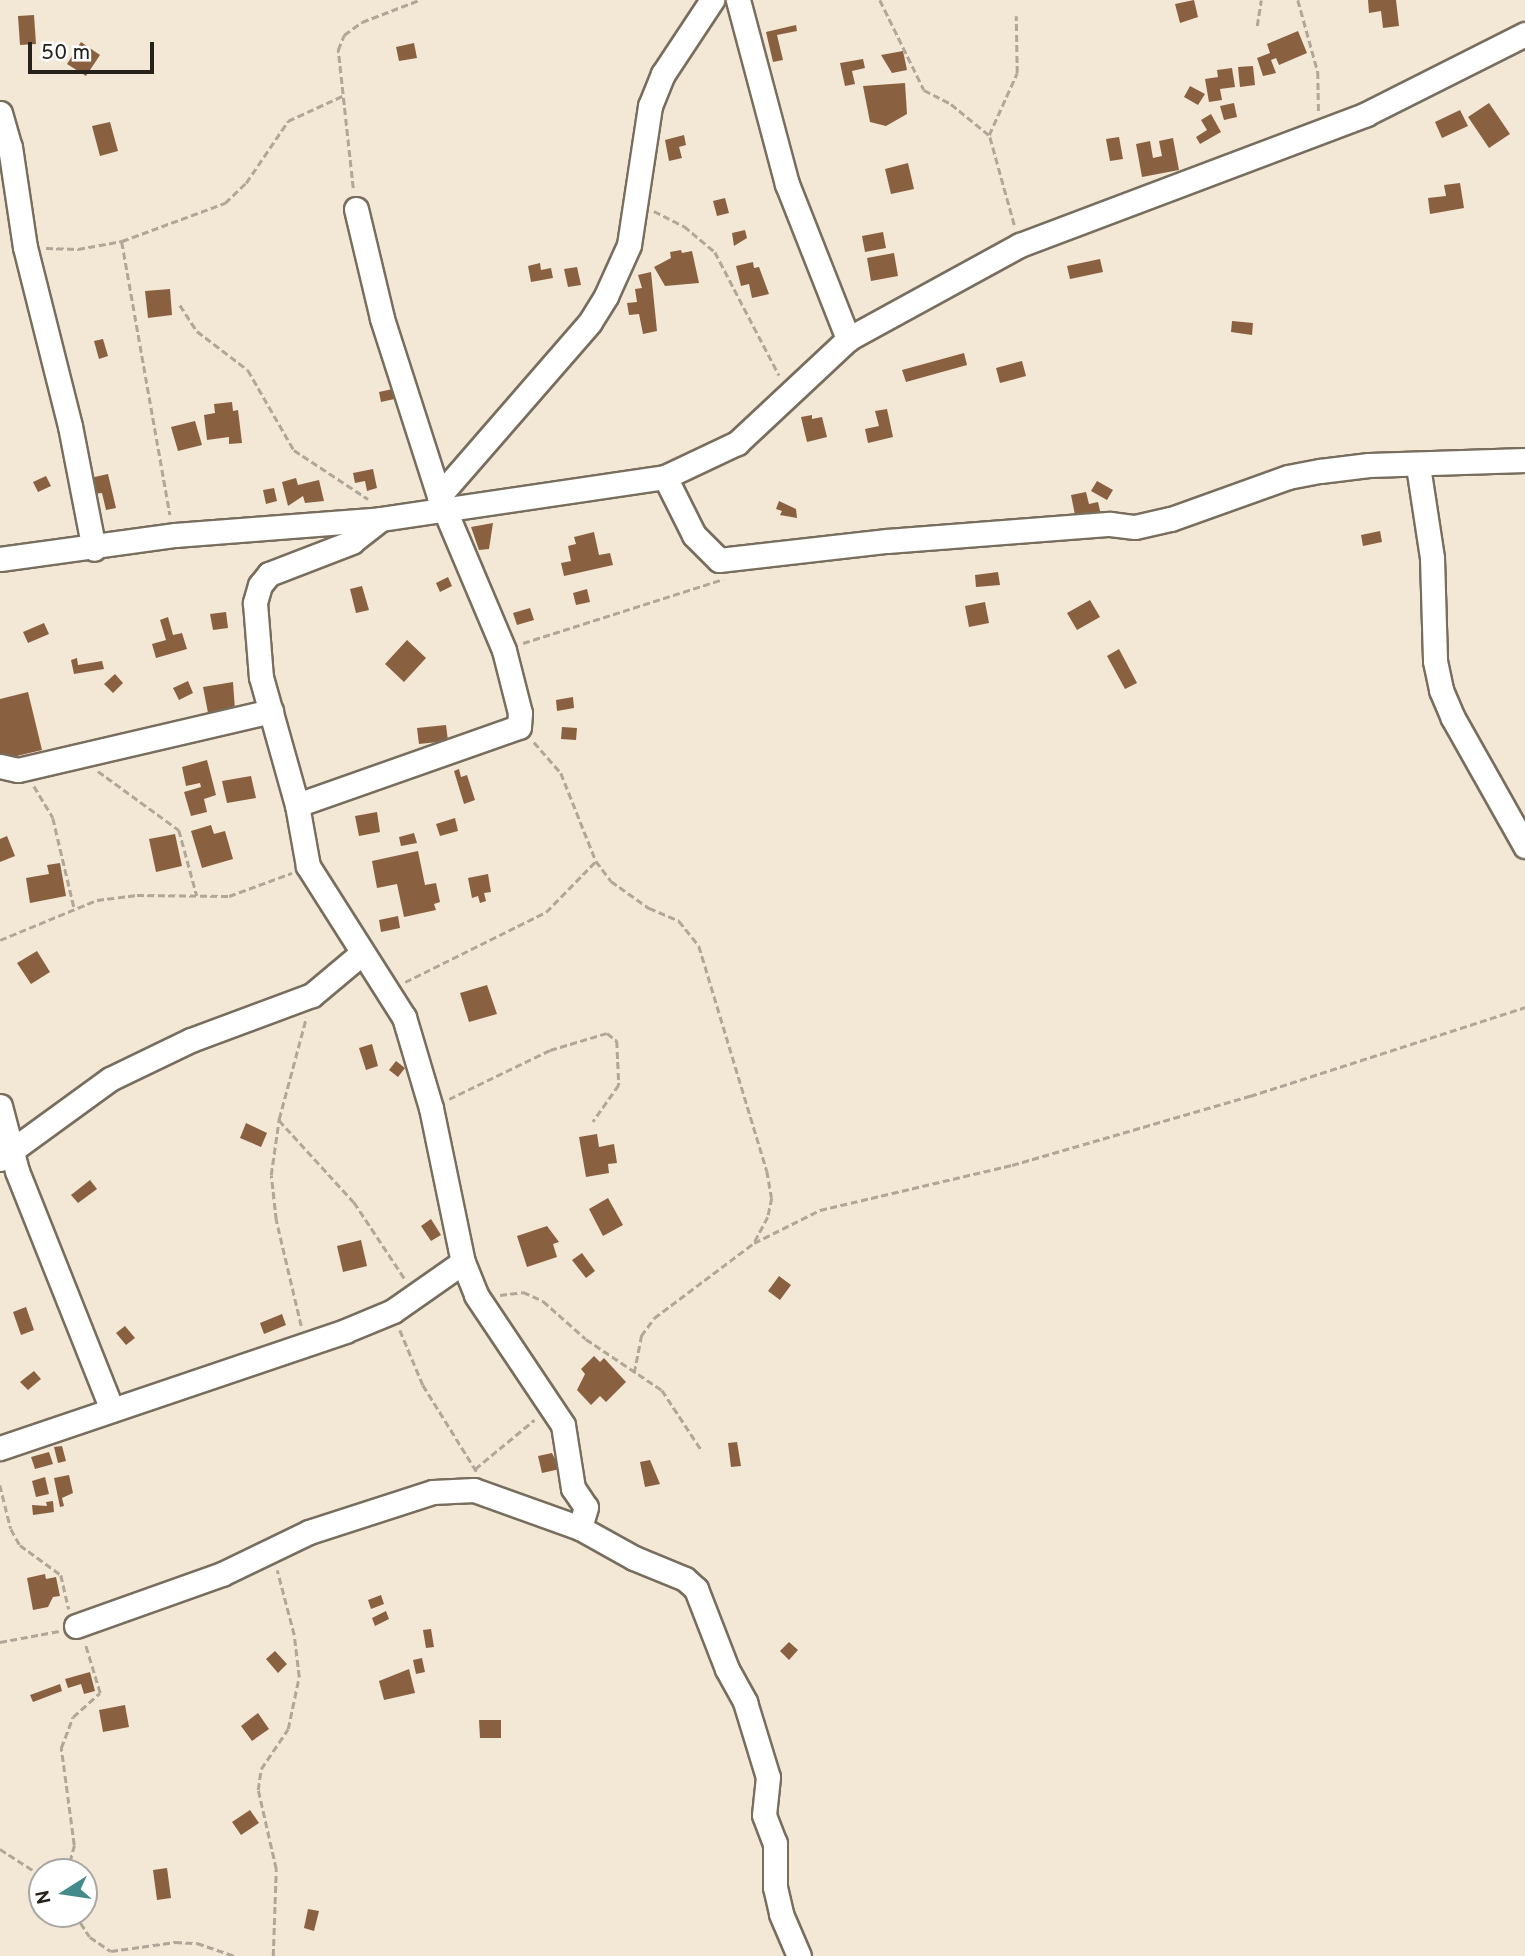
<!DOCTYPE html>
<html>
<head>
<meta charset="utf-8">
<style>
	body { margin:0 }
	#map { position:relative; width:1525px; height:1956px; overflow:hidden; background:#f3e7d5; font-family:Overpass,sans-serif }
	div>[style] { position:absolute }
	.building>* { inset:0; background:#8a6140 }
	.path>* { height:2.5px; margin-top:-1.25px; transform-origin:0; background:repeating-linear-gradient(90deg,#b0a799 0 7px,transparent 0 10.5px) }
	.roads { filter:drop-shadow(2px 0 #786e5e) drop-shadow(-2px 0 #786e5e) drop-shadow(0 2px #786e5e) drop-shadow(0 -2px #786e5e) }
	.minor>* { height:23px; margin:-11.5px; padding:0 11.5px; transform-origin:11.5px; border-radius:11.5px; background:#fff }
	span { translate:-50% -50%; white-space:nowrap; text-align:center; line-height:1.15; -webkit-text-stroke:7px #fff; paint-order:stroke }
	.north { position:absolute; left:28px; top:1858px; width:70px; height:70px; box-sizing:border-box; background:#fff; border:2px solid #a8a7a4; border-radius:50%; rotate:258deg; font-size:19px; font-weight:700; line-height:28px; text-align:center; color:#26221b }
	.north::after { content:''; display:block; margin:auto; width:24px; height:32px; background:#438b8a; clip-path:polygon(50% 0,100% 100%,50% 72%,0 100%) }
	.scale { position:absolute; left:28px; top:42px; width:126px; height:32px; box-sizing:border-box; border:4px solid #26221b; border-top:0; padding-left:9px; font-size:21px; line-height:24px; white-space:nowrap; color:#26221b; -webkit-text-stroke:5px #fff; paint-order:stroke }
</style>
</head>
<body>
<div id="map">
	<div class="building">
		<div style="clip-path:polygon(1194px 0,1198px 17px,1180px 23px,1175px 4px)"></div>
		<div style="clip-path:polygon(1368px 0,1396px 0,1399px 26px,1383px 28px,1381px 11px,1369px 13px)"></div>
		<div style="clip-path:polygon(34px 15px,36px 44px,20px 45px,18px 16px)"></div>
		<div style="clip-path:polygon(796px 25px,797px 31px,777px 35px,783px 60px,773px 62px,766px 32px)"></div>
		<div style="clip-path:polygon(1298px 31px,1307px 53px,1279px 65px,1276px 58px,1271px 60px,1276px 73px,1263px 76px,1257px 58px,1270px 53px,1267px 44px)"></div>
		<div style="clip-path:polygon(81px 42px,100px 55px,86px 76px,67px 64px)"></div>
		<div style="clip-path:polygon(414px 43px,417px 58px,399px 61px,396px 47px)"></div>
		<div style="clip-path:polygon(903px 51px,907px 70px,892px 73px,881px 55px)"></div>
		<div style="clip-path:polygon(863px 59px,865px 68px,852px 71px,855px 84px,845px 86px,840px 63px)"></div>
		<div style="clip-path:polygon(1253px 66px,1255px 85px,1240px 87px,1238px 67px)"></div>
		<div style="clip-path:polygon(1232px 68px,1235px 87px,1220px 89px,1222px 100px,1209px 102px,1205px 79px,1218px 77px,1217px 70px)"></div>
		<div style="clip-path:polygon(905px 83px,907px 114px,886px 126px,870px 122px,863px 86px)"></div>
		<div style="clip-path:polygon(1190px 86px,1205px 94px,1198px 105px,1184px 97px)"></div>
		<div style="clip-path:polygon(1234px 103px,1237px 117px,1224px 120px,1220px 106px)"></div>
		<div style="clip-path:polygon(1489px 103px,1510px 134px,1489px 148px,1468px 117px)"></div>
		<div style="clip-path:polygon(1460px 110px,1468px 126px,1442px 138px,1435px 122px)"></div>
		<div style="clip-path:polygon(1211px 114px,1221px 132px,1200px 144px,1196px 137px,1207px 130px,1201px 120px)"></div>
		<div style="clip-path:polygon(110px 122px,118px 151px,100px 156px,92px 126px)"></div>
		<div style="clip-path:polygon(684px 135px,686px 145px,679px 147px,682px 158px,669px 161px,665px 140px)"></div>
		<div style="clip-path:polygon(1119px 137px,1123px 159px,1110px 161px,1106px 139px)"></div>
		<div style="clip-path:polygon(1173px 138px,1179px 170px,1142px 177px,1136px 144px,1150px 141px,1153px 158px,1162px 156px,1159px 141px)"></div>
		<div style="clip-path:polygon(908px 163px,914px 189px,891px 194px,885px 169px)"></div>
		<div style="clip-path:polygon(1460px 183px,1464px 208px,1430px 214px,1428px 198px,1446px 196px,1444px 185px)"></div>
		<div style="clip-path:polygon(725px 198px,729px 213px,717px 216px,713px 201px)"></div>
		<div style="clip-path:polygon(745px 230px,747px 238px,734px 246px,732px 233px)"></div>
		<div style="clip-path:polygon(883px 232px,886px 248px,865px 252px,862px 236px)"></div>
		<div style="clip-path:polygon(681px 250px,682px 253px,692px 251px,699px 283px,665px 286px,654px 267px,671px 258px,670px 252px)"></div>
		<div style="clip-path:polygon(894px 253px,898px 276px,871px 281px,867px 258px)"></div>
		<div style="clip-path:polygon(1100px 259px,1103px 272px,1070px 279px,1067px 266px)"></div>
		<div style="clip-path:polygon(753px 262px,754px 268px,759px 267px,769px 294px,752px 298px,749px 284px,741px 286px,736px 266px)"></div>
		<div style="clip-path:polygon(540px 263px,541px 270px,551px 268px,553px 278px,531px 282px,528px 266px)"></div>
		<div style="clip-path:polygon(577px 267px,581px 285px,568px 287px,564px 269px)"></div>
		<div style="clip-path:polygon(651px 272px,657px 331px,643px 334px,639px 314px,629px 315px,627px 303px,637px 302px,635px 289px,642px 288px,638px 275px)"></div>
		<div style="clip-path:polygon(170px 289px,172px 315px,148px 318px,145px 291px)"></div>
		<div style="clip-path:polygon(1232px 321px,1253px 323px,1252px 335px,1231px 332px)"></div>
		<div style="clip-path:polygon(103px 339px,108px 356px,99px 359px,94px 341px)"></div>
		<div style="clip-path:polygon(964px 353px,967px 365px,906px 382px,902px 370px)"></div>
		<div style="clip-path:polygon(1022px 361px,1026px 376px,1000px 383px,996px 368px)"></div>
		<div style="clip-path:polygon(397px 388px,399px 398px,381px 402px,379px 392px)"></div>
		<div style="clip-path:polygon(232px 402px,233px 411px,238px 410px,242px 443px,229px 444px,229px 437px,207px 440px,204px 415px,215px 413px,214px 404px)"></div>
		<div style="clip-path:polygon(887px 409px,893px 437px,868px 443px,865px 429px,879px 426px,875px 411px)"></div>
		<div style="clip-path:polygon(812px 415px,812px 419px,822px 417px,827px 437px,807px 442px,801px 417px)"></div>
		<div style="clip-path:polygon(195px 421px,202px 445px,178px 451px,171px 427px)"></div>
		<div style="clip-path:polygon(373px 469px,377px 488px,367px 491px,365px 481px,355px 483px,353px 473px)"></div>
		<div style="clip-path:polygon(108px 474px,116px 508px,106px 510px,102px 493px,93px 494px,90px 478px)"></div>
		<div style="clip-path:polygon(46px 476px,51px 486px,38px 492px,33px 482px)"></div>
		<div style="clip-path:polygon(296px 478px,298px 485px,319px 480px,324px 501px,305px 503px,303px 496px,288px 506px,282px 482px)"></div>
		<div style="clip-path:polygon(1097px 481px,1113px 490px,1107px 500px,1091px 491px)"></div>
		<div style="clip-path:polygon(274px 488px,277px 501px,266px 504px,263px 490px)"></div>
		<div style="clip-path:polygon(1086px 492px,1089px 504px,1098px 502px,1101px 515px,1076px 520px,1071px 495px)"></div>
		<div style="clip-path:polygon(779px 501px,796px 509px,797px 518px,780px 515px,782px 511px,776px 509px)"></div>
		<div style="clip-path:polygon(493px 523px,489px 549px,479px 550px,471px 527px)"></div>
		<div style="clip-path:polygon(1380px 531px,1382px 542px,1363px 546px,1361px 535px)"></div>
		<div style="clip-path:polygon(594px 532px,599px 555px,610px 553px,613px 565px,564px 576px,561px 563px,571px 561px,568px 546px,576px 544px,574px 537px)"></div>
		<div style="clip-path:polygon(998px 572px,1000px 585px,976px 587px,975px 575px)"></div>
		<div style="clip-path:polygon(448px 577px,452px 586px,440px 592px,436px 583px)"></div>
		<div style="clip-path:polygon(362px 586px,369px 610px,356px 613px,350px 589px)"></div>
		<div style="clip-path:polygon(587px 589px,590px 602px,576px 605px,573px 593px)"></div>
		<div style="clip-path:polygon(1090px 600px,1100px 617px,1077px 630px,1067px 613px)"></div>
		<div style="clip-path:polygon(985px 602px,989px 623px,969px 627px,965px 606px)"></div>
		<div style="clip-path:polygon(530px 608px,534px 620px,517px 625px,513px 613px)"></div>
		<div style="clip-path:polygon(226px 612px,228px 628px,213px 630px,210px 614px)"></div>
		<div style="clip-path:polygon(168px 617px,173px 635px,182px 633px,187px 649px,156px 658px,152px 644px,166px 640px,160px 620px)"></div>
		<div style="clip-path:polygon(44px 623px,49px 634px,28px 643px,23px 632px)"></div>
		<div style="clip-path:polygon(407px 640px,426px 658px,404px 682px,385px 664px)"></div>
		<div style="clip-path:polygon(1119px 649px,1137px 683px,1125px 689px,1107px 656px)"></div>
		<div style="clip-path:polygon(77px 658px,78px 665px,102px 661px,104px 669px,74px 674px,71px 660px)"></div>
		<div style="clip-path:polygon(115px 674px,123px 683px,113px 693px,104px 684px)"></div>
		<div style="clip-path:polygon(188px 681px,193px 693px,179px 700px,173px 688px)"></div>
		<div style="clip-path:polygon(233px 682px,235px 710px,209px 718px,203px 687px)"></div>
		<div style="clip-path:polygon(28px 692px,42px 750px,0 760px,0 699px)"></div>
		<div style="clip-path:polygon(573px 697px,574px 708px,557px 711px,556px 700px)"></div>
		<div style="clip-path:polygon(446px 725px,448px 741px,419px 744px,417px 728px)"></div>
		<div style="clip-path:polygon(562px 727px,577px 728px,576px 740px,561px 739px)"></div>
		<div style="clip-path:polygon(207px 760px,216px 795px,204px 799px,207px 812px,191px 816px,184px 792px,201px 787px,200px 783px,186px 786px,182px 767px)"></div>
		<div style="clip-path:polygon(459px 769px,461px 777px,467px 775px,475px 800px,464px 804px,454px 771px)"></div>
		<div style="clip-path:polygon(251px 776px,256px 798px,227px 803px,222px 781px)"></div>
		<div style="clip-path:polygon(377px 812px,380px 832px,359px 836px,355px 816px)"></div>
		<div style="clip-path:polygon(455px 818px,458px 831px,440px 836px,436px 824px)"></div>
		<div style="clip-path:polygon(211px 825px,214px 834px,225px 831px,233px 859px,202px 868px,191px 831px)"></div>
		<div style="clip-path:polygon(414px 833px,417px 843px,401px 846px,399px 837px)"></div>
		<div style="clip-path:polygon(175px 834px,182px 866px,156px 872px,149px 839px)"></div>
		<div style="clip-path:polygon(7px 836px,15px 856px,0 862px,0 839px)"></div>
		<div style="clip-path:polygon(418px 851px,425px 885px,436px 883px,440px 902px,434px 904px,436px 910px,404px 917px,397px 884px,377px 888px,372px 861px)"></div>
		<div style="clip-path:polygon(60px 863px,66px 896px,30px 903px,26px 878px,49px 874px,47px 865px)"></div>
		<div style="clip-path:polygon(488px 874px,491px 892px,484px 893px,486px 901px,480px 903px,478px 896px,472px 898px,468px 878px)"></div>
		<div style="clip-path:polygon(398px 916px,400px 928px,381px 932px,379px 920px)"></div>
		<div style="clip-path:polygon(37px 951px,50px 972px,31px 984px,17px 963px)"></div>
		<div style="clip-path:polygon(487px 985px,497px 1014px,469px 1022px,460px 993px)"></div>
		<div style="clip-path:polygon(372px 1044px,378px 1066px,366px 1070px,359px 1048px)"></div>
		<div style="clip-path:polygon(396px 1061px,405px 1068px,398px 1077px,389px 1070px)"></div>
		<div style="clip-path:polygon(246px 1123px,267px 1133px,261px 1147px,240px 1138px)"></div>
		<div style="clip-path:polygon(597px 1134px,599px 1147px,614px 1144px,617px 1163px,608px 1164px,609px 1173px,586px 1177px,579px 1137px)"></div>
		<div style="clip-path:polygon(90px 1180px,97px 1189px,78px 1203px,71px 1195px)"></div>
		<div style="clip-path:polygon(608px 1198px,623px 1225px,603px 1236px,589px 1209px)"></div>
		<div style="clip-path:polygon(431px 1219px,441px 1235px,431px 1241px,421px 1226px)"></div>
		<div style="clip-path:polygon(547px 1226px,559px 1242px,553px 1244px,557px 1257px,527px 1267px,517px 1236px)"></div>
		<div style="clip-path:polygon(361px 1240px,367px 1266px,343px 1272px,337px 1246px)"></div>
		<div style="clip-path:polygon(582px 1253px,595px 1271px,586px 1278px,572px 1260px)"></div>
		<div style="clip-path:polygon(779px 1276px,791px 1285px,780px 1300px,768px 1291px)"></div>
		<div style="clip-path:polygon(26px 1307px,34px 1330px,21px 1335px,13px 1312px)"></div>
		<div style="clip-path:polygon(282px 1314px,286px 1325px,264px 1334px,260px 1323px)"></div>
		<div style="clip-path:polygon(125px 1326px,135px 1338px,126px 1345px,116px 1333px)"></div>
		<div style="clip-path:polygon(594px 1356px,600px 1362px,604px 1358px,626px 1382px,606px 1402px,600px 1396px,591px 1405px,577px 1390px,585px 1374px,581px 1369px)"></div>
		<div style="clip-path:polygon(34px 1371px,41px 1379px,28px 1390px,20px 1382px)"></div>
		<div style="clip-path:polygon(737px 1442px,741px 1466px,731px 1467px,728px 1443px)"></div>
		<div style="clip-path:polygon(62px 1446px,66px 1461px,58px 1463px,54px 1447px)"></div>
		<div style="clip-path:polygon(49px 1452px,53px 1464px,35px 1469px,31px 1457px)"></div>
		<div style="clip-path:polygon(552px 1453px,560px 1469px,542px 1473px,538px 1456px)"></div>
		<div style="clip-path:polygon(650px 1460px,660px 1484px,645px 1487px,640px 1462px)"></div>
		<div style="clip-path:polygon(69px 1475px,73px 1493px,62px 1498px,64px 1506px,60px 1507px,54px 1478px)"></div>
		<div style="clip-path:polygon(45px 1477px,49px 1494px,36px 1497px,32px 1481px)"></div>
		<div style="clip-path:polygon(53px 1501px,54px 1512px,33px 1515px,32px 1505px,47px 1506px,46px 1502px)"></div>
		<div style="clip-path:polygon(45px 1574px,46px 1579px,56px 1577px,60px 1596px,53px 1597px,48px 1607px,33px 1610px,27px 1578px)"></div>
		<div style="clip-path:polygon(381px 1595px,384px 1604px,371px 1609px,368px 1600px)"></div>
		<div style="clip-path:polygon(386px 1611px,389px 1619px,375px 1626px,372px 1618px)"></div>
		<div style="clip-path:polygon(431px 1629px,434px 1647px,426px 1648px,423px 1630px)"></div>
		<div style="clip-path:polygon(789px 1642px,798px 1650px,789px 1660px,780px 1651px)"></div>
		<div style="clip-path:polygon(275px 1651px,287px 1664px,278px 1673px,266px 1659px)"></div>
		<div style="clip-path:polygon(422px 1658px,425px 1672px,416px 1674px,413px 1660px)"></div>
		<div style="clip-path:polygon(409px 1669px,415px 1693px,384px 1700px,379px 1681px)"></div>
		<div style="clip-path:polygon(90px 1672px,95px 1691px,84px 1694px,81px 1684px,68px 1688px,65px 1679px)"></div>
		<div style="clip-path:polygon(60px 1684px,62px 1691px,33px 1702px,30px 1695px)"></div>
		<div style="clip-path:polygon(125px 1705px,129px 1727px,103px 1732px,99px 1710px)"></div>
		<div style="clip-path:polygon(258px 1713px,269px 1729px,252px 1741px,241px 1726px)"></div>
		<div style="clip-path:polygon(479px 1720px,501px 1720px,501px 1738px,480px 1738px)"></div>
		<div style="clip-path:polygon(250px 1810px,259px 1823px,241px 1835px,232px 1822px)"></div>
		<div style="clip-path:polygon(167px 1868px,171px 1898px,157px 1900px,153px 1870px)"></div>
		<div style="clip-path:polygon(308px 1909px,319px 1911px,314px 1931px,304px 1928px)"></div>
	</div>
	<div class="path">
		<div style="left:880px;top:0;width:100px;rotate:63.9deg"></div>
		<div style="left:924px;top:90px;width:30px;rotate:27deg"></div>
		<div style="left:951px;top:104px;width:49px;rotate:39.2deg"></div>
		<div style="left:1298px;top:0;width:75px;rotate:74.5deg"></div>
		<div style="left:1318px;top:72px;width:39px;rotate:89deg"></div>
		<div style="left:1257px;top:26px;width:26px;rotate:-81deg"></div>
		<div style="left:353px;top:188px;width:139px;rotate:-96.2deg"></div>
		<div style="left:338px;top:50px;width:16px;rotate:-68deg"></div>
		<div style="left:344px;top:35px;width:22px;rotate:-36deg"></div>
		<div style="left:362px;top:22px;width:61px;rotate:-21.1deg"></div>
		<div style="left:654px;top:211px;width:34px;rotate:27deg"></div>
		<div style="left:684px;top:226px;width:40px;rotate:40deg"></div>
		<div style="left:715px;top:252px;width:139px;rotate:62.5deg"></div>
		<div style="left:1014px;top:225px;width:93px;rotate:-105.5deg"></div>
		<div style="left:989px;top:135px;width:68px;rotate:-65.7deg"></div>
		<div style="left:1017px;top:73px;width:57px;rotate:-91deg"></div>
		<div style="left:122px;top:242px;width:277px;rotate:80deg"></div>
		<div style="left:46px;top:248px;width:32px;rotate:2deg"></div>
		<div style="left:78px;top:249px;width:45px;rotate:-10.3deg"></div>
		<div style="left:122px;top:241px;width:110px;rotate:-20.3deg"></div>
		<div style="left:225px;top:203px;width:29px;rotate:-44deg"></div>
		<div style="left:246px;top:183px;width:75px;rotate:-55.9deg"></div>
		<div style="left:288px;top:121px;width:60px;rotate:-24.8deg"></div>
		<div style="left:180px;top:305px;width:31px;rotate:57deg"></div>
		<div style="left:197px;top:331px;width:64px;rotate:37.4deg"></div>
		<div style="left:248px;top:370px;width:92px;rotate:60.1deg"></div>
		<div style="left:294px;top:450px;width:89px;rotate:33.5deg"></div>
		<div style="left:523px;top:643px;width:210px;rotate:-17.7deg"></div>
		<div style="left:534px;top:742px;width:41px;rotate:48.9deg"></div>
		<div style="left:561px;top:773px;width:95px;rotate:68.3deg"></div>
		<div style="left:596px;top:861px;width:25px;rotate:53deg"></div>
		<div style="left:611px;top:881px;width:47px;rotate:35.4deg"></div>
		<div style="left:649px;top:908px;width:33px;rotate:23deg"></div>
		<div style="left:679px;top:921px;width:32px;rotate:51deg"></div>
		<div style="left:699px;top:946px;width:235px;rotate:73.2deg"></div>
		<div style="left:767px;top:1171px;width:27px;rotate:80deg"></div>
		<div style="left:772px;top:1198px;width:19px;rotate:102deg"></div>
		<div style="left:768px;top:1217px;width:30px;rotate:118deg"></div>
		<div style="left:98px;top:771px;width:100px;rotate:36.1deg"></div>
		<div style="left:179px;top:830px;width:68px;rotate:74.7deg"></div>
		<div style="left:34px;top:786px;width:37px;rotate:59deg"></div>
		<div style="left:53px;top:818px;width:91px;rotate:76.7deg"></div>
		<div style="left:0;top:940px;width:105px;rotate:-22.4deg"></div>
		<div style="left:97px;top:900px;width:40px;rotate:-7.1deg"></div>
		<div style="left:137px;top:895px;width:92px;rotate:0.6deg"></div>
		<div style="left:229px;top:896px;width:67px;rotate:-20.1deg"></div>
		<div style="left:405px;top:982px;width:157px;rotate:-26.4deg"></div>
		<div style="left:546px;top:912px;width:70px;rotate:-45.6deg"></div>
		<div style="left:449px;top:1099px;width:112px;rotate:-25.9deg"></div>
		<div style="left:550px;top:1050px;width:59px;rotate:-16.6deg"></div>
		<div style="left:607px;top:1033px;width:13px;rotate:39deg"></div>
		<div style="left:617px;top:1041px;width:44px;rotate:87.4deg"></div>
		<div style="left:619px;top:1085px;width:45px;rotate:125.1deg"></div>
		<div style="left:279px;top:1120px;width:111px;rotate:47.6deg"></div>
		<div style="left:354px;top:1202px;width:92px;rotate:56.5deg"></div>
		<div style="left:500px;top:1295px;width:23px;rotate:-7deg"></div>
		<div style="left:523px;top:1292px;width:22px;rotate:24deg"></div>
		<div style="left:543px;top:1301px;width:57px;rotate:41.5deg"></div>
		<div style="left:586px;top:1339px;width:92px;rotate:33.9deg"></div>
		<div style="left:662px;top:1390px;width:73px;rotate:56.7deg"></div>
		<div style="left:301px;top:1326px;width:109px;rotate:-103.3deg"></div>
		<div style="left:276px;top:1220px;width:45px;rotate:-96.3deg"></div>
		<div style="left:271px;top:1175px;width:57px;rotate:-81.9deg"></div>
		<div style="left:279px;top:1119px;width:105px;rotate:-75deg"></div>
		<div style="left:400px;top:1330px;width:60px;rotate:67.3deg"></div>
		<div style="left:423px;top:1385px;width:102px;rotate:58.2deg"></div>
		<div style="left:634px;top:1373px;width:38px;rotate:-79deg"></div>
		<div style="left:641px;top:1336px;width:22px;rotate:-54deg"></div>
		<div style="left:654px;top:1318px;width:125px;rotate:-36.9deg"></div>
		<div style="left:754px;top:1243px;width:74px;rotate:-26.6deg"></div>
		<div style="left:820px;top:1210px;width:197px;rotate:-13.2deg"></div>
		<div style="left:1012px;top:1165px;width:248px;rotate:-16.2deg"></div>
		<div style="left:1250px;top:1096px;width:289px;rotate:-17.9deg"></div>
		<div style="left:475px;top:1469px;width:77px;rotate:-39.7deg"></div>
		<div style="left:0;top:1485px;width:45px;rotate:76deg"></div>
		<div style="left:11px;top:1529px;width:18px;rotate:61deg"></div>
		<div style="left:20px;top:1545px;width:51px;rotate:36.2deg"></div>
		<div style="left:61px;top:1575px;width:35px;rotate:77deg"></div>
		<div style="left:0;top:1642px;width:60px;rotate:-10.6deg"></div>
		<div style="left:0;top:1849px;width:50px;rotate:32.7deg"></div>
		<div style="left:67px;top:1872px;width:28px;rotate:-75deg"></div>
		<div style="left:74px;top:1845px;width:98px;rotate:-97.6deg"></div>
		<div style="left:61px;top:1748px;width:33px;rotate:-69deg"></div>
		<div style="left:73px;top:1717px;width:36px;rotate:-42deg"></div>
		<div style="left:100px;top:1693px;width:51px;rotate:-107deg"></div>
		<div style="left:75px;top:1914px;width:27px;rotate:57deg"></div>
		<div style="left:90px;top:1937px;width:25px;rotate:34deg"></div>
		<div style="left:111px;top:1951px;width:65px;rotate:-8deg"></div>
		<div style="left:175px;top:1942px;width:22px;rotate:3deg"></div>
		<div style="left:197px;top:1943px;width:39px;rotate:19deg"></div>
		<div style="left:273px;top:1956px;width:87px;rotate:-88deg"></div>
		<div style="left:276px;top:1869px;width:81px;rotate:-102.8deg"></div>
		<div style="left:258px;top:1790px;width:21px;rotate:-82deg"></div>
		<div style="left:261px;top:1769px;width:48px;rotate:-56deg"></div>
		<div style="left:288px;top:1729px;width:53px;rotate:-78.1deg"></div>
		<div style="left:299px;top:1677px;width:42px;rotate:-96.8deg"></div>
		<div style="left:294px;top:1635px;width:67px;rotate:-104.7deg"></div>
	</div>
	<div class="roads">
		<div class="minor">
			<div style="left:738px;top:0;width:190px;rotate:75.1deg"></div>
			<div style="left:787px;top:184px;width:167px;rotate:68.5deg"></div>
			<div style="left:0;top:113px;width:35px;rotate:74deg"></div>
			<div style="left:10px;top:147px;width:101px;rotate:81.5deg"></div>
			<div style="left:25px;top:247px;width:185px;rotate:75.9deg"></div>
			<div style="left:70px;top:426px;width:125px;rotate:79deg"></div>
			<div style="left:1418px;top:466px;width:93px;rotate:81.3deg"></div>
			<div style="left:1432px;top:558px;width:103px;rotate:88.3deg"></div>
			<div style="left:1435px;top:661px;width:30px;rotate:78deg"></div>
			<div style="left:1441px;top:690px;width:30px;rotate:67deg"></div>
			<div style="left:1453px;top:718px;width:147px;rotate:60.6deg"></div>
			<div style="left:665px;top:477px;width:65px;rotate:63.4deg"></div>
			<div style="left:694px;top:535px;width:35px;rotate:45deg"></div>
			<div style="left:719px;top:560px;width:169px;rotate:-6.5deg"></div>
			<div style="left:887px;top:541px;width:224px;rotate:-4.4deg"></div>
			<div style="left:1110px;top:524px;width:25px;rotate:7deg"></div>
			<div style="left:1135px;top:527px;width:37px;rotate:-13deg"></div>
			<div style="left:1171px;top:519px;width:124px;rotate:-19.7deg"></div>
			<div style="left:1288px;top:477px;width:33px;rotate:-11deg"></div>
			<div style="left:1320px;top:471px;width:49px;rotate:-7deg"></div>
			<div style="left:1369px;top:465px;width:156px;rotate:-1.8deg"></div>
			<div style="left:439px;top:496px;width:230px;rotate:-49deg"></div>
			<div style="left:590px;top:322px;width:31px;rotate:-58deg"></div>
			<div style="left:606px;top:296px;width:56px;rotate:-65.7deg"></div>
			<div style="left:629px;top:245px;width:141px;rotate:-81.4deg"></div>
			<div style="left:650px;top:106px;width:35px;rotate:-68deg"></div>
			<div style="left:663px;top:74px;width:89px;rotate:-56.5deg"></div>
			<div style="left:381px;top:519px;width:37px;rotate:142deg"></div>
			<div style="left:352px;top:542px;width:89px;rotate:158.9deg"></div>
			<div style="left:269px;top:574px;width:14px;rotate:129deg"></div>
			<div style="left:260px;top:585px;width:19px;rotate:106deg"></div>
			<div style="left:255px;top:603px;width:74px;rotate:85.4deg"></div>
			<div style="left:261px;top:677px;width:133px;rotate:74.3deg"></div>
			<div style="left:297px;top:805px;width:62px;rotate:79.8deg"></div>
			<div style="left:308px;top:866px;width:179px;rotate:57.6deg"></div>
			<div style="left:404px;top:1017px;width:95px;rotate:73.5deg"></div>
			<div style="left:431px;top:1108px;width:157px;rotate:78.3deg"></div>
			<div style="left:463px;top:1262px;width:35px;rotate:68deg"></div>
			<div style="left:476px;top:1295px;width:156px;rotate:56.2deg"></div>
			<div style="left:563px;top:1425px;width:64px;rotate:81deg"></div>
			<div style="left:573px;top:1488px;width:23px;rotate:56deg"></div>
			<div style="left:586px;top:1507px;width:22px;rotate:106deg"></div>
			<div style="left:0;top:559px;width:177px;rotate:-7.8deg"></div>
			<div style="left:175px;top:535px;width:207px;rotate:-4.4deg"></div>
			<div style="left:381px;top:519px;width:287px;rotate:-8.4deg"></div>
			<div style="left:665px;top:477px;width:80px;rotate:-25.3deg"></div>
			<div style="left:737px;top:443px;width:152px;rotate:-43.1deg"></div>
			<div style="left:848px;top:339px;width:196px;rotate:-28.7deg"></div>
			<div style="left:1020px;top:245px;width:370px;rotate:-20.7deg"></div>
			<div style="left:1366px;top:114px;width:178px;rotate:-26.7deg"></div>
			<div style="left:0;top:766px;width:18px;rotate:13deg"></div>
			<div style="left:18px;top:770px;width:260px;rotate:-13.1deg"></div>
			<div style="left:297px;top:805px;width:235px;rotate:-19.4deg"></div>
			<div style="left:519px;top:727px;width:14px;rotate:-86deg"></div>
			<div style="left:520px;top:713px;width:65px;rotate:-104.3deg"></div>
			<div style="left:504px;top:650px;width:167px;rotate:-112.9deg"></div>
			<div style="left:439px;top:496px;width:187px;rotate:-107.8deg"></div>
			<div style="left:382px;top:318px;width:112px;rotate:-103.4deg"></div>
			<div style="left:0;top:1106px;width:67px;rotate:75.3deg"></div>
			<div style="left:17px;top:1171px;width:257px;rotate:68.3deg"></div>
			<div style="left:0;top:1159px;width:136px;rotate:-36deg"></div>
			<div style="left:110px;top:1079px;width:90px;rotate:-25.7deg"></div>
			<div style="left:191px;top:1040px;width:129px;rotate:-20.4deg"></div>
			<div style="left:312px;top:995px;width:65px;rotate:-40deg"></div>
			<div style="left:0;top:1448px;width:364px;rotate:-18.7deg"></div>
			<div style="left:345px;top:1331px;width:52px;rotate:-22.6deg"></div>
			<div style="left:393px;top:1311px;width:85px;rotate:-35deg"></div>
			<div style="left:76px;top:1626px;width:155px;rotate:-19.6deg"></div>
			<div style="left:222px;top:1574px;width:97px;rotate:-25.8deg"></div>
			<div style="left:309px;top:1532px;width:130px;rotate:-17.9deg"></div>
			<div style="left:433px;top:1492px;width:41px;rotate:-2.8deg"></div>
			<div style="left:474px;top:1490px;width:113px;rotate:19.7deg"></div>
			<div style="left:580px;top:1528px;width:62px;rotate:29.1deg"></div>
			<div style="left:634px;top:1558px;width:55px;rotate:22.4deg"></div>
			<div style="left:685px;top:1579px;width:15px;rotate:42deg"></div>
			<div style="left:696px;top:1589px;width:86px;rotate:68.8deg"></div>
			<div style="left:727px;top:1669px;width:38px;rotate:61deg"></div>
			<div style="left:745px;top:1702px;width:78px;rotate:73deg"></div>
			<div style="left:768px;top:1777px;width:38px;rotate:96deg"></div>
			<div style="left:764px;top:1815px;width:30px;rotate:69deg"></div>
			<div style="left:775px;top:1843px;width:44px;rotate:90deg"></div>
			<div style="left:775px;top:1887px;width:28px;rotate:77deg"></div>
			<div style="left:781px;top:1914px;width:46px;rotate:66.8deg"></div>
		</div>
	</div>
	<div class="north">N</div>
	<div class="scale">50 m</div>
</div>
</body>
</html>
